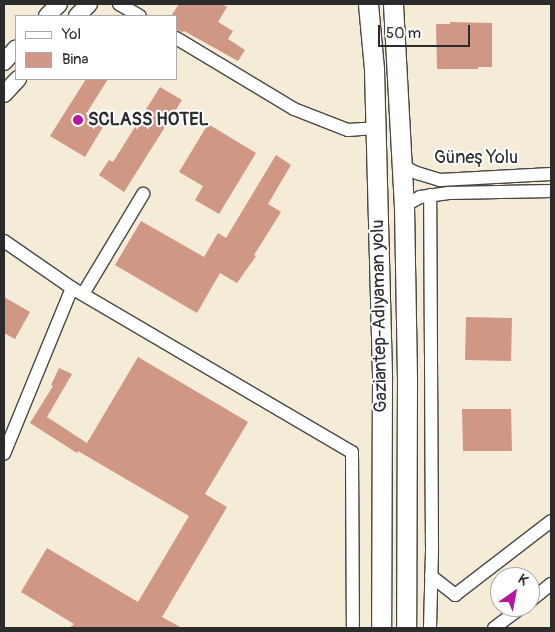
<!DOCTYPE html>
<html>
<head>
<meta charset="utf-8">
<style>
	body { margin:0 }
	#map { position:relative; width:555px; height:632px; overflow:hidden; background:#f4ecd7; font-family:Pangolin,sans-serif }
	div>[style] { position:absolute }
	.building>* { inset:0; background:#d19785 }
	.roads { filter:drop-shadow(1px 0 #494845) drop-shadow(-1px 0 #494845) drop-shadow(0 1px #494845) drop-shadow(0 -1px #494845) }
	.minor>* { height:12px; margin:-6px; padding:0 6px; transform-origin:6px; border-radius:6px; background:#fff }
	.major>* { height:16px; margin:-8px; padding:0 8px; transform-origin:8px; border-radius:8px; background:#fff }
	.highway>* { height:19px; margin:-9.5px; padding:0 9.5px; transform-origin:9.5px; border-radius:9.5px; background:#fff }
	.dots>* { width:14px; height:14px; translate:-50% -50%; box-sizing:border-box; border:2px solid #fff; border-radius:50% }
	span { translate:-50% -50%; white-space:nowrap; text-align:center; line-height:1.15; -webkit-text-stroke:4px #fff; paint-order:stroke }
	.poi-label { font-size:18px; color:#2b2b2b; font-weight:700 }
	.left { translate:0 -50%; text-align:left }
	.street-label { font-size:18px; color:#2b2b2b }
	.frame { position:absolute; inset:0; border:5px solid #2b2b2b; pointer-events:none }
	.legend { position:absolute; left:15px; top:15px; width:162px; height:65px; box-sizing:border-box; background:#fff; border:1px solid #aaa; margin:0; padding:6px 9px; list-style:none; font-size:15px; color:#2b2b2b }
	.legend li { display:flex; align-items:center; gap:10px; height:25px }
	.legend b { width:25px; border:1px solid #aaa }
	.north { position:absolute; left:490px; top:567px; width:50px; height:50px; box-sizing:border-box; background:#fff; border:1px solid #aaa; border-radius:50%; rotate:33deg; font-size:14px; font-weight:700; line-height:20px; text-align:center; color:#2b2b2b }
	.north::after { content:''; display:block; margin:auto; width:18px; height:22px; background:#b5179e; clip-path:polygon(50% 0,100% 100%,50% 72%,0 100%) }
	.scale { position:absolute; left:378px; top:25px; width:92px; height:22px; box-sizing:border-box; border:2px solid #2b2b2b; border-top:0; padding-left:6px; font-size:15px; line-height:18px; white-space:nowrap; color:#2b2b2b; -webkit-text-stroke:4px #fff; paint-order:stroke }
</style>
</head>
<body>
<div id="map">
	<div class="building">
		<div style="clip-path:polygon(179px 4px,222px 4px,227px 7px,218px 22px,233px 31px,228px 39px,245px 50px,238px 61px,184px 31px,183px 32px,176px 30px,176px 16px,171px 16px)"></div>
		<div style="clip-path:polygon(450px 22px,492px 23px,492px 67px,478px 67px,478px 69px,437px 69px,436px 24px,450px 24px)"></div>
		<div style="clip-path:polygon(86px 79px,108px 79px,86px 114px,104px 125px,85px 157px,50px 136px)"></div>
		<div style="clip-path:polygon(160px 87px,182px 100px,124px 192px,99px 175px,109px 160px,113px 162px)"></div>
		<div style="clip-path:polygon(208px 124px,256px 153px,219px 214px,195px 200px,203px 186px,179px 172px)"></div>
		<div style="clip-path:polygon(276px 155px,291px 165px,268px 204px,281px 212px,254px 255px,256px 256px,237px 283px,220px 273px,197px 313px,115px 265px,141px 221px,204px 257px,218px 233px,226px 238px)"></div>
		<div style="clip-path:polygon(4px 297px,30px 312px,15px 339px,4px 333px)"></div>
		<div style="clip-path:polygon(466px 317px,512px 318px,511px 361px,465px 360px)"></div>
		<div style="clip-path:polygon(138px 357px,248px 422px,205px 494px,227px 507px,162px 617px,182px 628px,69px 628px,74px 624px,21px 592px,47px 548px,138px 602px,189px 516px,78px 451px,77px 453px,30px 423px,53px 386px,51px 385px,59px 368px,72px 374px,47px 417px,87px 443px)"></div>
		<div style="clip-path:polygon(462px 409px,511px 409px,512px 451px,463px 451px)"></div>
	</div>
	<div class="roads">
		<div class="minor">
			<div style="left:119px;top:4px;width:24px;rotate:30deg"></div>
			<div style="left:176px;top:38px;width:138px;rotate:31deg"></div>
			<div style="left:294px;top:109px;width:58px;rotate:21.3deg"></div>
			<div style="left:348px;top:130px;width:27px;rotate:-4deg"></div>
			<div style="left:403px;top:166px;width:16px;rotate:27deg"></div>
			<div style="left:417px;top:173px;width:24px;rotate:17deg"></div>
			<div style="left:440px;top:180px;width:111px;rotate:-3.1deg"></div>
			<div style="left:404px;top:206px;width:18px;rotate:-29deg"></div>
			<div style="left:420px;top:197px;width:29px;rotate:-8deg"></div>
			<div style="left:449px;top:193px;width:102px;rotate:-1.1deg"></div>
			<div style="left:4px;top:241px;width:83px;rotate:34.7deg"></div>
			<div style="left:72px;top:288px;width:179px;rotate:112.3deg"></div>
			<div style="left:72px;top:288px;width:324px;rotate:30.4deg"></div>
			<div style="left:352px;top:452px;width:176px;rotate:89.7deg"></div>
			<div style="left:83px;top:294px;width:117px;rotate:-59deg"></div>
			<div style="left:431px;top:576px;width:31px;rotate:38deg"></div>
			<div style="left:455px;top:595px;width:121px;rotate:-37.6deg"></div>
			<div style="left:530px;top:601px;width:27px;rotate:-39deg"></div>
			<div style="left:430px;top:628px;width:79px;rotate:-88.5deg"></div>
			<div style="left:432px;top:549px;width:354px;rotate:-90.3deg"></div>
			<div style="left:494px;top:628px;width:35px;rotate:-37deg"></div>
		</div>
		<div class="major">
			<div style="left:47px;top:16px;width:17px;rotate:-45deg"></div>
			<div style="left:77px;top:16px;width:17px;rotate:-45deg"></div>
			<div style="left:4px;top:62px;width:18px;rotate:-49deg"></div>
			<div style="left:4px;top:94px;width:21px;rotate:-47deg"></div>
		</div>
		<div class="highway">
			<div style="left:368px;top:4px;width:65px;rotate:84.7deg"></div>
			<div style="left:374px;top:69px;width:310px;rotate:88.5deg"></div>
			<div style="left:382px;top:379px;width:249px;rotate:90.2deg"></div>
			<div style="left:393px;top:4px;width:202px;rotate:86.9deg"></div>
			<div style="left:404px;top:206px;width:175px;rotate:89deg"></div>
			<div style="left:407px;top:381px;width:247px;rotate:90.2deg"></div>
		</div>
	</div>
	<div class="dots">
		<div style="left:78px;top:120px;background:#b5179e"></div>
	</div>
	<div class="poi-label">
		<span class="left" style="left:88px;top:120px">SCLASS HOTEL</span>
	</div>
	<div class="street-label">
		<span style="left:476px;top:158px">Güneş Yolu</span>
		<span style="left:380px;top:316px;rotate:-91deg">Gaziantep-Adıyaman yolu</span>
	</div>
	<div class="frame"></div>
	<ul class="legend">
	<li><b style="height:6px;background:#fff"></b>Yol</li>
	<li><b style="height:14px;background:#d19785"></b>Bina</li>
	</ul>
	<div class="north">K</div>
	<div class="scale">50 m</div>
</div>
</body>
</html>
